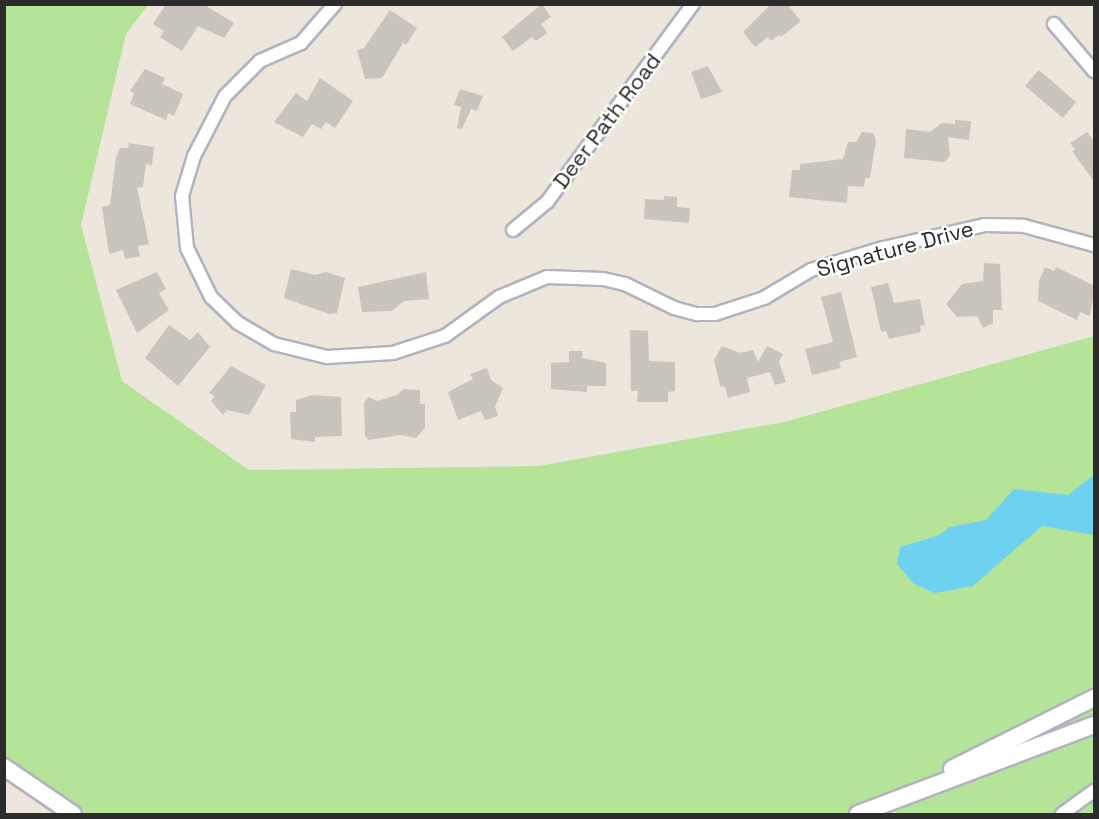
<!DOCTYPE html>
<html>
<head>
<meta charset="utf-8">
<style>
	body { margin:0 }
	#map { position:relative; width:1099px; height:819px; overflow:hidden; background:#ede6dd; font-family:"Space Grotesk",sans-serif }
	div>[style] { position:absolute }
	.green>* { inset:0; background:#b5e499 }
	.water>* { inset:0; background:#6fd1f0 }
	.building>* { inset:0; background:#c9c4bc }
	.roads { filter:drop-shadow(2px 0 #b1b4bf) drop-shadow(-2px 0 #b1b4bf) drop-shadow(0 2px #b1b4bf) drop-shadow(0 -2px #b1b4bf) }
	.minor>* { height:12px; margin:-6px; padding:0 6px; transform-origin:6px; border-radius:6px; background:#fff }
	.secondary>* { height:16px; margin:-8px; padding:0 8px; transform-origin:8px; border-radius:8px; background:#fff }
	span { translate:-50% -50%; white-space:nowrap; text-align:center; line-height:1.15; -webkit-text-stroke:5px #fff; paint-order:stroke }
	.street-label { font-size:22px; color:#2b2b2b }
	.frame { position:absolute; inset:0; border:6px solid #2b2b2b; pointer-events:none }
</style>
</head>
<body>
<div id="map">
	<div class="green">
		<div style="clip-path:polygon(5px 5px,148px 5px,126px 34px,81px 225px,122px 381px,249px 470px,539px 466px,784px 422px,1094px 336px,1094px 814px,897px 814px,887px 803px,858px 814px,73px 814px,5px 767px)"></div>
	</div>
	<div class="water">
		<div style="clip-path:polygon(1094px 475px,1094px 535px,1042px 526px,973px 586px,935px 593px,914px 584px,897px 564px,900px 547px,937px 536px,950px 527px,986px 520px,1014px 489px,1068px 495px)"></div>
	</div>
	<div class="building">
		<div style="clip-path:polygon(166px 4px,203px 4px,234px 23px,224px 38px,198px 26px,182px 51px,160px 37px,164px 31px,153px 24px)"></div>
		<div style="clip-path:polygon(542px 4px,551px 17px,541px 24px,547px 33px,536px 41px,532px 37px,513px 51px,502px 37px)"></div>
		<div style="clip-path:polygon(771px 4px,787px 4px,801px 21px,781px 37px,779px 35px,771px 41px,768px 37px,755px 47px,743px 32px)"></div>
		<div style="clip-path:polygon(390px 10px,417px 28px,406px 45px,403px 43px,382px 78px,365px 79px,357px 50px,364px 48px)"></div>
		<div style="clip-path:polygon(708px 66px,722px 92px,701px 99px,691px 72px)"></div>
		<div style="clip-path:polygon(145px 69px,165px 78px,162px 84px,183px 94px,174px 116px,168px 113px,166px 120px,130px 104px,134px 94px,130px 91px)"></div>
		<div style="clip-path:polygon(1039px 70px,1076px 102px,1063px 118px,1025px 86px)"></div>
		<div style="clip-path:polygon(320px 78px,353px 101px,335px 128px,326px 122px,321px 129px,312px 124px,303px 137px,274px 122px,296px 93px,307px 101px)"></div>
		<div style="clip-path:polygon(460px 89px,483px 96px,477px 111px,471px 109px,462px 129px,457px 128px,461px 107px,454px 105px)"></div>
		<div style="clip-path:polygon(955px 120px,971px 121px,969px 140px,948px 137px,950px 156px,944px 162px,904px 158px,906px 129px,930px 132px,942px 123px,955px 124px)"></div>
		<div style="clip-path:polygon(862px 132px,873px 133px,876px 140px,870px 178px,865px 178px,864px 187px,848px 186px,847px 203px,789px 197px,792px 170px,800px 170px,800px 164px,843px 159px,848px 142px,856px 142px)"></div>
		<div style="clip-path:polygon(1087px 132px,1095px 142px,1095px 183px,1072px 151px,1075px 149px,1070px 143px)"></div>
		<div style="clip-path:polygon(129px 143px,154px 147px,152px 165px,146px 164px,143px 187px,137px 188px,149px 244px,138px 246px,140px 256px,125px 259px,123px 250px,109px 254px,102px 207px,110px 205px,116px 157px,120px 148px,128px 148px)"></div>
		<div style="clip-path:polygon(664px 196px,677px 197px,677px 207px,690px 208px,689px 223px,644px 219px,645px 199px,664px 200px)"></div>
		<div style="clip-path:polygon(984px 263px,1000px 264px,1002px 310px,993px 310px,993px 323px,983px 328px,977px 316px,957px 317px,946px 304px,962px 284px,983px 281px)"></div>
		<div style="clip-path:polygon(1045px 267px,1054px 271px,1056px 267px,1095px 286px,1090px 316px,1080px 312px,1077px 320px,1038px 301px,1039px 281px)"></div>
		<div style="clip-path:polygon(291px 269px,315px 275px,326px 272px,345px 278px,337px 313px,329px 314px,284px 298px)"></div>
		<div style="clip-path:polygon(157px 272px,166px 289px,159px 293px,169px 310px,137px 333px,116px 290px)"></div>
		<div style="clip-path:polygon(426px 272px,429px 299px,404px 301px,392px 311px,362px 312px,358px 287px)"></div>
		<div style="clip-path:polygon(888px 283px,894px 303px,920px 299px,925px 325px,920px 326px,921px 332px,889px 339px,886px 331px,881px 332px,871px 287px)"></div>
		<div style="clip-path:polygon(841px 292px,857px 357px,839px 362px,841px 368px,812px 375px,805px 349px,833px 342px,821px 297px)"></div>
		<div style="clip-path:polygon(169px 325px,190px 340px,198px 332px,210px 347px,178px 386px,145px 358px)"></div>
		<div style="clip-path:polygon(630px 330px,648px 331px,649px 361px,675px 362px,675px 391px,668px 392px,668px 402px,637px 402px,638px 391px,631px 391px)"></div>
		<div style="clip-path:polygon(722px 346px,740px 353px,753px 350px,758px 362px,767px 346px,783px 354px,779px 362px,786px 382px,775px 385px,770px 372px,747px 378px,750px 392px,728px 398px,725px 387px,720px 386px,714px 360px)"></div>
		<div style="clip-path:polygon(569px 351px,583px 351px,582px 358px,606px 363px,606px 386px,587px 386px,587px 392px,551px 389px,551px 363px,569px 362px)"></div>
		<div style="clip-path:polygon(231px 366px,266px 385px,249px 415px,227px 410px,223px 415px,211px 401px,215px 396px,209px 393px)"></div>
		<div style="clip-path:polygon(487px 368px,491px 380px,503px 388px,495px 407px,498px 416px,485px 420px,481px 411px,458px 420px,448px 392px,473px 379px,470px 374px)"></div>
		<div style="clip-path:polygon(403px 389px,420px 390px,420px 404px,425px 404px,425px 428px,416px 438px,400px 435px,369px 440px,365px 436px,364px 402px,369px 397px,377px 401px,397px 395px)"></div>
		<div style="clip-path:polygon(313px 395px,341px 397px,342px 436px,315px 437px,315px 442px,291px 439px,290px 412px,296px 412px,296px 400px)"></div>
	</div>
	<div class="roads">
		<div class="minor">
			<div style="left:335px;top:4px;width:52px;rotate:131.1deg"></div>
			<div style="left:301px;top:43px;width:45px;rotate:156.3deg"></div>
			<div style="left:260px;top:61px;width:49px;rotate:135deg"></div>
			<div style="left:225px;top:96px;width:68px;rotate:117.3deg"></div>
			<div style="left:194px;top:156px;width:42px;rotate:106.7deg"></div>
			<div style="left:182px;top:196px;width:52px;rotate:84.5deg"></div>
			<div style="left:187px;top:248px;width:55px;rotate:63.9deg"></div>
			<div style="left:211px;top:297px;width:37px;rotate:44deg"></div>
			<div style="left:238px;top:323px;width:42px;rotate:30.3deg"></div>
			<div style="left:274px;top:344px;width:55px;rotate:13.8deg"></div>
			<div style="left:327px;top:357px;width:66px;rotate:-3.5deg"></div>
			<div style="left:393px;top:353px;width:55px;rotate:-18.1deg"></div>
			<div style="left:445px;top:336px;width:67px;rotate:-35.8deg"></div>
			<div style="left:499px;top:297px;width:52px;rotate:-22.6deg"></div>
			<div style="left:547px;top:277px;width:56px;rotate:2deg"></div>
			<div style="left:603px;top:279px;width:23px;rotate:13deg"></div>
			<div style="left:625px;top:284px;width:55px;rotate:26.1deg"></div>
			<div style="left:674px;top:308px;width:24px;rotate:15deg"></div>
			<div style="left:697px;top:314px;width:18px"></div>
			<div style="left:715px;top:314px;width:52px;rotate:-18.1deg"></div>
			<div style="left:764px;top:298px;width:55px;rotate:-30.8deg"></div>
			<div style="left:811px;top:270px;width:75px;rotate:-17deg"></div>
			<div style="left:883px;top:248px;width:105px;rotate:-12.7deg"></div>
			<div style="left:985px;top:225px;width:39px;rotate:1deg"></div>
			<div style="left:1024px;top:226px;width:73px;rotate:15.2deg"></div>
			<div style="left:1054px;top:24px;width:62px;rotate:49.6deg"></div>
			<div style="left:513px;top:230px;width:44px;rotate:-39.5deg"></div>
			<div style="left:547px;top:202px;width:246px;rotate:-53.6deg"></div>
			<div style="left:1062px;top:814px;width:39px;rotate:-36deg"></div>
		</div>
		<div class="secondary">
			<div style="left:4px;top:767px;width:83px;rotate:34.3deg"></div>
			<div style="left:952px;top:769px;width:159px;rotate:-26.6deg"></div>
			<div style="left:858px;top:814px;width:252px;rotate:-20.7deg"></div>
		</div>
	</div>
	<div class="street-label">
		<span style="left:607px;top:121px;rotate:-53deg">Deer Path Road</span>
		<span style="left:895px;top:249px;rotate:-15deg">Signature Drive</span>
	</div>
	<div class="frame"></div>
</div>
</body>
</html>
